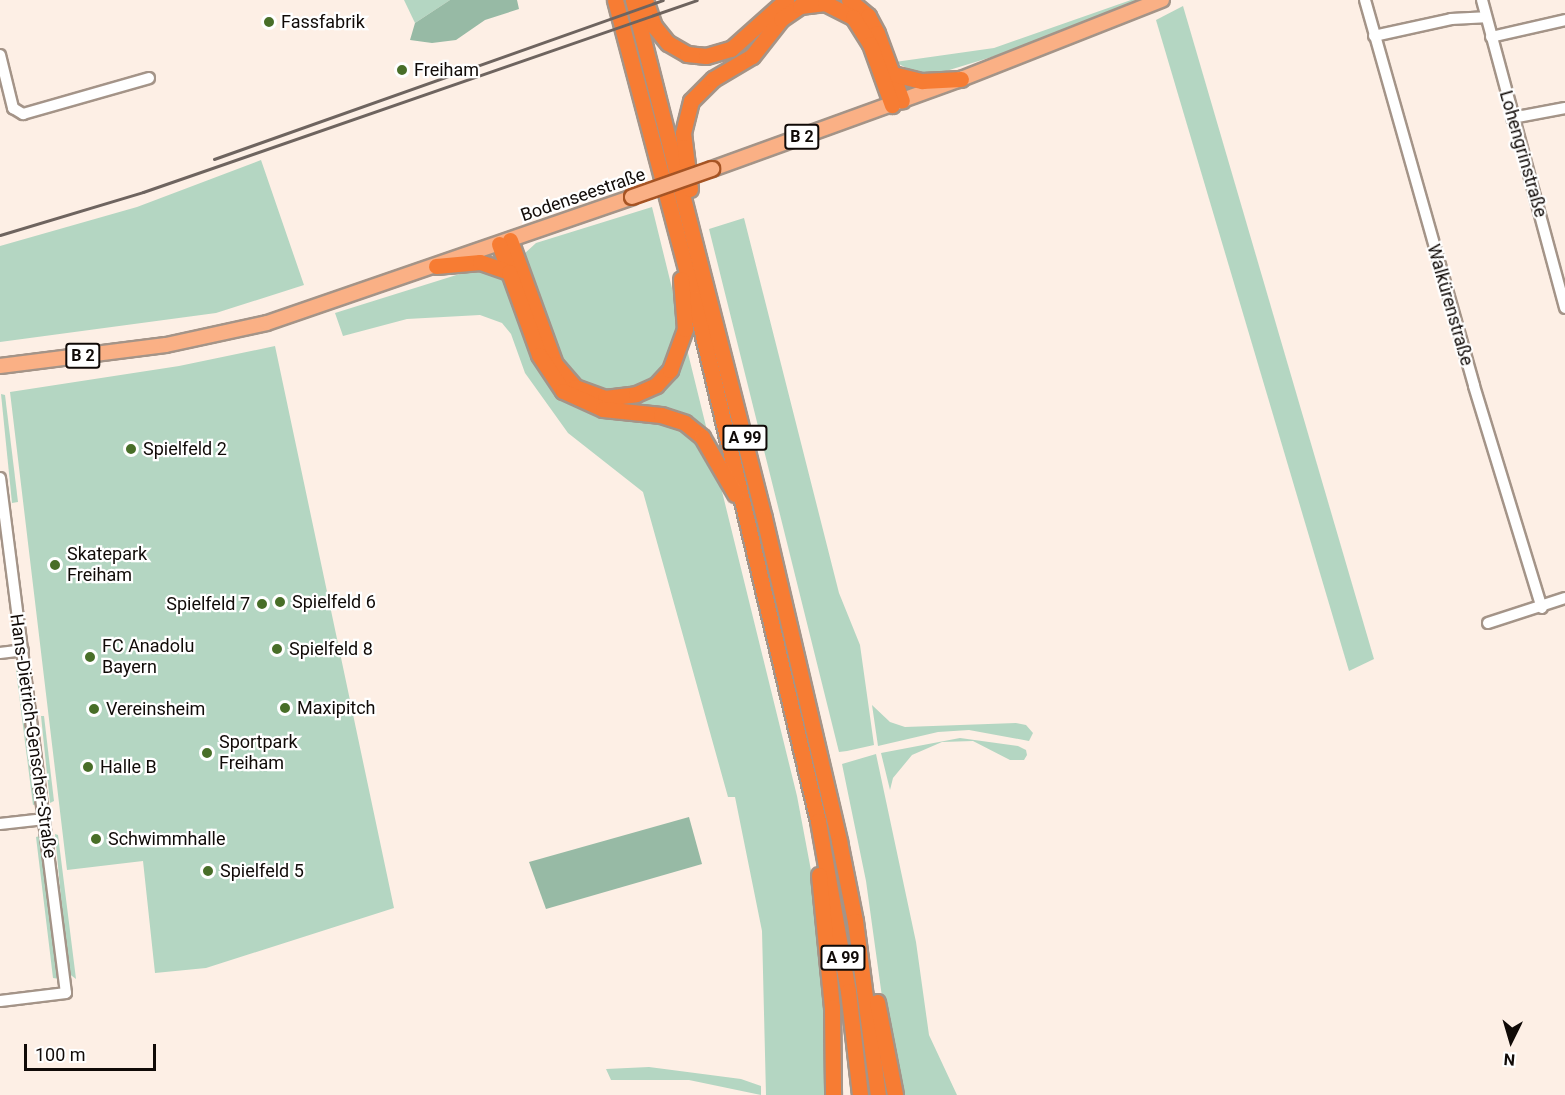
<!DOCTYPE html>
<html>
<head>
<meta charset="utf-8">
<style>
	body { margin:0 }
	#map { position:relative; width:1565px; height:1095px; overflow:hidden; background:#fdefe5; font-family:Roboto,sans-serif }
	div>[style] { position:absolute }
	.green>* { inset:0; background:#b4d6c2 }
	.forest>* { inset:0; background:#97baa5 }
	.roads { filter:drop-shadow(2px 0 #a49488) drop-shadow(-2px 0 #a49488) drop-shadow(0 2px #a49488) drop-shadow(0 -2px #a49488) }
	.minor>* { height:10px; margin:-5px; padding:0 5px; transform-origin:5px; border-radius:5px; background:#fff }
	.major>* { height:14px; margin:-7px; padding:0 7px; transform-origin:7px; border-radius:7px; background:#fab085 }
	.highway>* { height:15px; margin:-7.5px; padding:0 7.5px; transform-origin:7.5px; border-radius:7.5px; background:#f77c33 }
	.rail>* { height:3px; margin:-1.5px; padding:0 1.5px; transform-origin:1.5px; border-radius:1.5px; background:#6e645f }
	.bridges { filter:drop-shadow(2px 0 #a65424) drop-shadow(-2px 0 #a65424) drop-shadow(0 2px #a65424) drop-shadow(0 -2px #a65424) }
	.major-bridge>* { height:14px; margin:-7px; padding:0 7px; transform-origin:7px; border-radius:7px; background:#fab085 }
	.dots>* { width:16px; height:16px; translate:-50% -50%; box-sizing:border-box; border:3px solid #fff; border-radius:50% }
	span { translate:-50% -50%; white-space:nowrap; text-align:center; line-height:1.15; -webkit-text-stroke:4.5px #fff; paint-order:stroke }
	.shield-label span { padding:2px 4px; background:#fff; border:2px solid; border-radius:4px; -webkit-text-stroke-width:0 }
	.shield-label { font-size:16px; color:#100a07; font-weight:700 }
	.poi-label { font-size:18px; color:#100a07 }
	.left { translate:0 -50%; text-align:left }
	.right { translate:-100% -50%; text-align:right }
	.street-label { font-size:18px; color:#100a07 }
	.north { position:absolute; left:1481px; top:1011px; width:60px; height:60px; -webkit-text-stroke:4px #fff; paint-order:stroke; rotate:185deg; font-size:16px; font-weight:700; line-height:24px; text-align:center; color:#100a07 }
	.north::after { content:''; display:block; margin:auto; width:21px; height:27px; background:#100a07; clip-path:polygon(50% 0,100% 100%,50% 72%,0 100%) }
	.scale { position:absolute; left:24px; top:1044px; width:132px; height:27px; box-sizing:border-box; border:3px solid #100a07; border-top:0; padding-left:8px; font-size:18px; line-height:21px; white-space:nowrap; color:#100a07; -webkit-text-stroke:4px #fff; paint-order:stroke }
</style>
</head>
<body>
<div id="map">
	<div class="green">
		<div style="clip-path:polygon(404px 0,450px 0,415px 23px)"></div>
		<div style="clip-path:polygon(1131px 0,1146px 0,1008px 52px,933px 75px,924px 77px,895px 62px,994px 48px)"></div>
		<div style="clip-path:polygon(1183px 6px,1374px 659px,1349px 671px,1156px 20px)"></div>
		<div style="clip-path:polygon(261px 160px,304px 285px,216px 313px,0 342px,0 246px,137px 207px)"></div>
		<div style="clip-path:polygon(652px 207px,797px 796px,819px 913px,828px 1011px,828px 1095px,766px 1095px,762px 931px,735px 797px,728px 797px,643px 492px,568px 433px,525px 373px,511px 334px,502px 323px,480px 315px,407px 319px,343px 336px,335px 313px,524px 254px,536px 243px)"></div>
		<div style="clip-path:polygon(744px 218px,839px 593px,860px 645px,874px 745px,847px 751px,839px 752px,709px 229px)"></div>
		<div style="clip-path:polygon(275px 346px,394px 908px,206px 968px,155px 973px,143px 861px,67px 870px,10px 392px,179px 366px)"></div>
		<div style="clip-path:polygon(1px 394px,5px 395px,18px 502px,12px 503px)"></div>
		<div style="clip-path:polygon(19px 669px,36px 804px,33px 805px,16px 671px)"></div>
		<div style="clip-path:polygon(872px 705px,890px 722px,905px 727px,1016px 723px,1026px 725px,1033px 733px,1029px 741px,969px 730px,938px 732px,878px 746px)"></div>
		<div style="clip-path:polygon(41px 716px,44px 716px,54px 801px,50px 803px)"></div>
		<div style="clip-path:polygon(960px 738px,1018px 746px,1026px 750px,1027px 755px,1024px 760px,1010px 760px,973px 741px,942px 742px,912px 755px,893px 778px,890px 790px,881px 753px)"></div>
		<div style="clip-path:polygon(876px 754px,916px 942px,929px 1035px,957px 1095px,888px 1095px,887px 1033px,866px 881px,842px 764px)"></div>
		<div style="clip-path:polygon(55px 834px,58px 835px,76px 979px,68px 973px)"></div>
		<div style="clip-path:polygon(40px 836px,57px 974px,60px 979px,53px 978px,36px 837px)"></div>
		<div style="clip-path:polygon(649px 1067px,741px 1079px,761px 1086px,761px 1095px,689px 1080px,611px 1080px,606px 1069px)"></div>
	</div>
	<div class="forest">
		<div style="clip-path:polygon(450px 0,517px 0,519px 9px,485px 20px,456px 40px,432px 43px,410px 40px,415px 23px)"></div>
		<div style="clip-path:polygon(689px 817px,702px 864px,546px 909px,529px 862px)"></div>
	</div>
	<div class="roads">
		<div class="minor">
			<div style="left:1365px;top:0;width:401px;rotate:74.2deg"></div>
			<div style="left:1474px;top:386px;width:232px;rotate:73deg"></div>
			<div style="left:1482px;top:0;width:319px;rotate:74.9deg"></div>
			<div style="left:1374px;top:36px;width:79px;rotate:-12.4deg"></div>
			<div style="left:1451px;top:19px;width:34px;rotate:-3deg"></div>
			<div style="left:1491px;top:37px;width:76px;rotate:-12.9deg"></div>
			<div style="left:0;top:55px;width:55px;rotate:76.2deg"></div>
			<div style="left:13px;top:108px;width:12px;rotate:31deg"></div>
			<div style="left:23px;top:114px;width:131px;rotate:-15.9deg"></div>
			<div style="left:1512px;top:118px;width:54px;rotate:-10.7deg"></div>
			<div style="left:0;top:478px;width:519px;rotate:82.7deg"></div>
			<div style="left:66px;top:993px;width:66px;rotate:173.1deg"></div>
			<div style="left:1488px;top:623px;width:81px;rotate:-18deg"></div>
			<div style="left:0;top:653px;width:23px;rotate:-7deg"></div>
			<div style="left:0;top:824px;width:45px;rotate:-6.3deg"></div>
		</div>
		<div class="major">
			<div style="left:712px;top:169px;width:265px;rotate:-19.9deg"></div>
			<div style="left:961px;top:79px;width:216px;rotate:-21.5deg"></div>
			<div style="left:0;top:366px;width:167px;rotate:-7.2deg"></div>
			<div style="left:166px;top:345px;width:103px;rotate:-12.3deg"></div>
			<div style="left:267px;top:323px;width:386px;rotate:-19deg"></div>
		</div>
		<div class="highway">
			<div style="left:615px;top:0;width:308px;rotate:75.2deg"></div>
			<div style="left:694px;top:298px;width:537px;rotate:76.66deg"></div>
			<div style="left:818px;top:821px;width:173px;rotate:80deg"></div>
			<div style="left:848px;top:991px;width:105px;rotate:83.4deg"></div>
			<div style="left:633px;top:0;width:534px;rotate:75.81deg"></div>
			<div style="left:764px;top:518px;width:332px;rotate:76.9deg"></div>
			<div style="left:839px;top:841px;width:82px;rotate:78.7deg"></div>
			<div style="left:855px;top:921px;width:176px;rotate:82.5deg"></div>
			<div style="left:645px;top:0;width:28px;rotate:71deg"></div>
			<div style="left:654px;top:26px;width:22px;rotate:51deg"></div>
			<div style="left:668px;top:43px;width:22px;rotate:30deg"></div>
			<div style="left:687px;top:54px;width:19px;rotate:6deg"></div>
			<div style="left:706px;top:56px;width:26px;rotate:-16deg"></div>
			<div style="left:731px;top:49px;width:74px;rotate:-41.7deg"></div>
			<div style="left:849px;top:0;width:25px;rotate:40deg"></div>
			<div style="left:868px;top:16px;width:19px;rotate:62deg"></div>
			<div style="left:877px;top:33px;width:72px;rotate:69.8deg"></div>
			<div style="left:893px;top:74px;width:30px;rotate:14deg"></div>
			<div style="left:922px;top:81px;width:39px;rotate:-3deg"></div>
			<div style="left:690px;top:189px;width:56px;rotate:-97.1deg"></div>
			<div style="left:683px;top:133px;width:33px;rotate:-76deg"></div>
			<div style="left:691px;top:101px;width:31px;rotate:-45deg"></div>
			<div style="left:713px;top:79px;width:45px;rotate:-30.5deg"></div>
			<div style="left:752px;top:56px;width:47px;rotate:-51.9deg"></div>
			<div style="left:781px;top:19px;width:23px;rotate:-34deg"></div>
			<div style="left:800px;top:6px;width:25px;rotate:-7deg"></div>
			<div style="left:825px;top:3px;width:31px;rotate:27deg"></div>
			<div style="left:853px;top:17px;width:32px;rotate:58deg"></div>
			<div style="left:870px;top:44px;width:65px;rotate:70.2deg"></div>
			<div style="left:510px;top:240px;width:132px;rotate:70.1deg"></div>
			<div style="left:555px;top:364px;width:30px;rotate:49deg"></div>
			<div style="left:575px;top:387px;width:32px;rotate:20deg"></div>
			<div style="left:605px;top:398px;width:31px;rotate:-7deg"></div>
			<div style="left:636px;top:394px;width:22px;rotate:-24deg"></div>
			<div style="left:656px;top:385px;width:21px;rotate:-47deg"></div>
			<div style="left:670px;top:370px;width:44px;rotate:-69.9deg"></div>
			<div style="left:685px;top:329px;width:50px;rotate:-94.6deg"></div>
			<div style="left:499px;top:244px;width:30px;rotate:70deg"></div>
			<div style="left:436px;top:266px;width:44px;rotate:-5.2deg"></div>
			<div style="left:480px;top:262px;width:31px;rotate:19deg"></div>
			<div style="left:509px;top:272px;width:88px;rotate:70.1deg"></div>
			<div style="left:539px;top:355px;width:43px;rotate:56.3deg"></div>
			<div style="left:563px;top:391px;width:44px;rotate:24.2deg"></div>
			<div style="left:603px;top:409px;width:58px;rotate:5.9deg"></div>
			<div style="left:661px;top:415px;width:25px;rotate:18deg"></div>
			<div style="left:685px;top:423px;width:22px;rotate:39deg"></div>
			<div style="left:702px;top:437px;width:66px;rotate:59.9deg"></div>
			<div style="left:819px;top:875px;width:133px;rotate:84.4deg"></div>
			<div style="left:832px;top:1007px;width:88px;rotate:89.3deg"></div>
			<div style="left:877px;top:1002px;width:95px;rotate:79deg"></div>
		</div>
	</div>
	<div class="rail">
		<div style="left:214px;top:159px;width:476px;rotate:-19.5deg"></div>
		<div style="left:0;top:235px;width:149px;rotate:-16.7deg"></div>
		<div style="left:143px;top:192px;width:586px;rotate:-19.11deg"></div>
	</div>
	<div class="bridges">
		<div class="major-bridge">
			<div style="left:632px;top:197px;width:85px;rotate:-19.3deg"></div>
		</div>
	</div>
	<div class="dots">
		<div style="left:269px;top:22px;background:#486e28"></div>
		<div style="left:402px;top:70px;background:#486e28"></div>
		<div style="left:131px;top:449px;background:#486e28"></div>
		<div style="left:55px;top:565px;background:#486e28"></div>
		<div style="left:280px;top:602px;background:#486e28"></div>
		<div style="left:262px;top:604px;background:#486e28"></div>
		<div style="left:277px;top:649px;background:#486e28"></div>
		<div style="left:90px;top:657px;background:#486e28"></div>
		<div style="left:285px;top:708px;background:#486e28"></div>
		<div style="left:94px;top:709px;background:#486e28"></div>
		<div style="left:207px;top:753px;background:#486e28"></div>
		<div style="left:88px;top:767px;background:#486e28"></div>
		<div style="left:96px;top:839px;background:#486e28"></div>
		<div style="left:208px;top:871px;background:#486e28"></div>
	</div>
	<div class="shield-label">
		<span style="left:802px;top:137px">B 2</span>
		<span style="left:83px;top:356px">B 2</span>
		<span style="left:745px;top:438px">A 99</span>
		<span style="left:843px;top:958px">A 99</span>
	</div>
	<div class="poi-label">
		<span class="left" style="left:281px;top:22px">Fassfabrik</span>
		<span class="left" style="left:414px;top:70px">Freiham</span>
		<span class="left" style="left:143px;top:449px">Spielfeld 2</span>
		<span class="left" style="left:67px;top:565px">Skatepark<br>Freiham</span>
		<span class="left" style="left:292px;top:602px">Spielfeld 6</span>
		<span class="right" style="left:250px;top:604px">Spielfeld 7</span>
		<span class="left" style="left:102px;top:657px">FC Anadolu<br>Bayern</span>
		<span class="left" style="left:289px;top:649px">Spielfeld 8</span>
		<span class="left" style="left:297px;top:708px">Maxipitch</span>
		<span class="left" style="left:106px;top:709px">Vereinsheim</span>
		<span class="left" style="left:219px;top:753px">Sportpark<br>Freiham</span>
		<span class="left" style="left:100px;top:767px">Halle B</span>
		<span class="left" style="left:108px;top:839px">Schwimmhalle</span>
		<span class="left" style="left:220px;top:871px">Spielfeld 5</span>
	</div>
	<div class="street-label">
		<span style="left:1523px;top:154px;rotate:74deg">Lohengrinstraße</span>
		<span style="left:583px;top:195px;rotate:-19deg">Bodenseestraße</span>
		<span style="left:1450px;top:305px;rotate:74deg">Walkürenstraße</span>
		<span style="left:33px;top:736px;rotate:82deg">Hans-Dietrich-Genscher-Straße</span>
	</div>
	<div class="north">N</div>
	<div class="scale">100 m</div>
</div>
</body>
</html>
